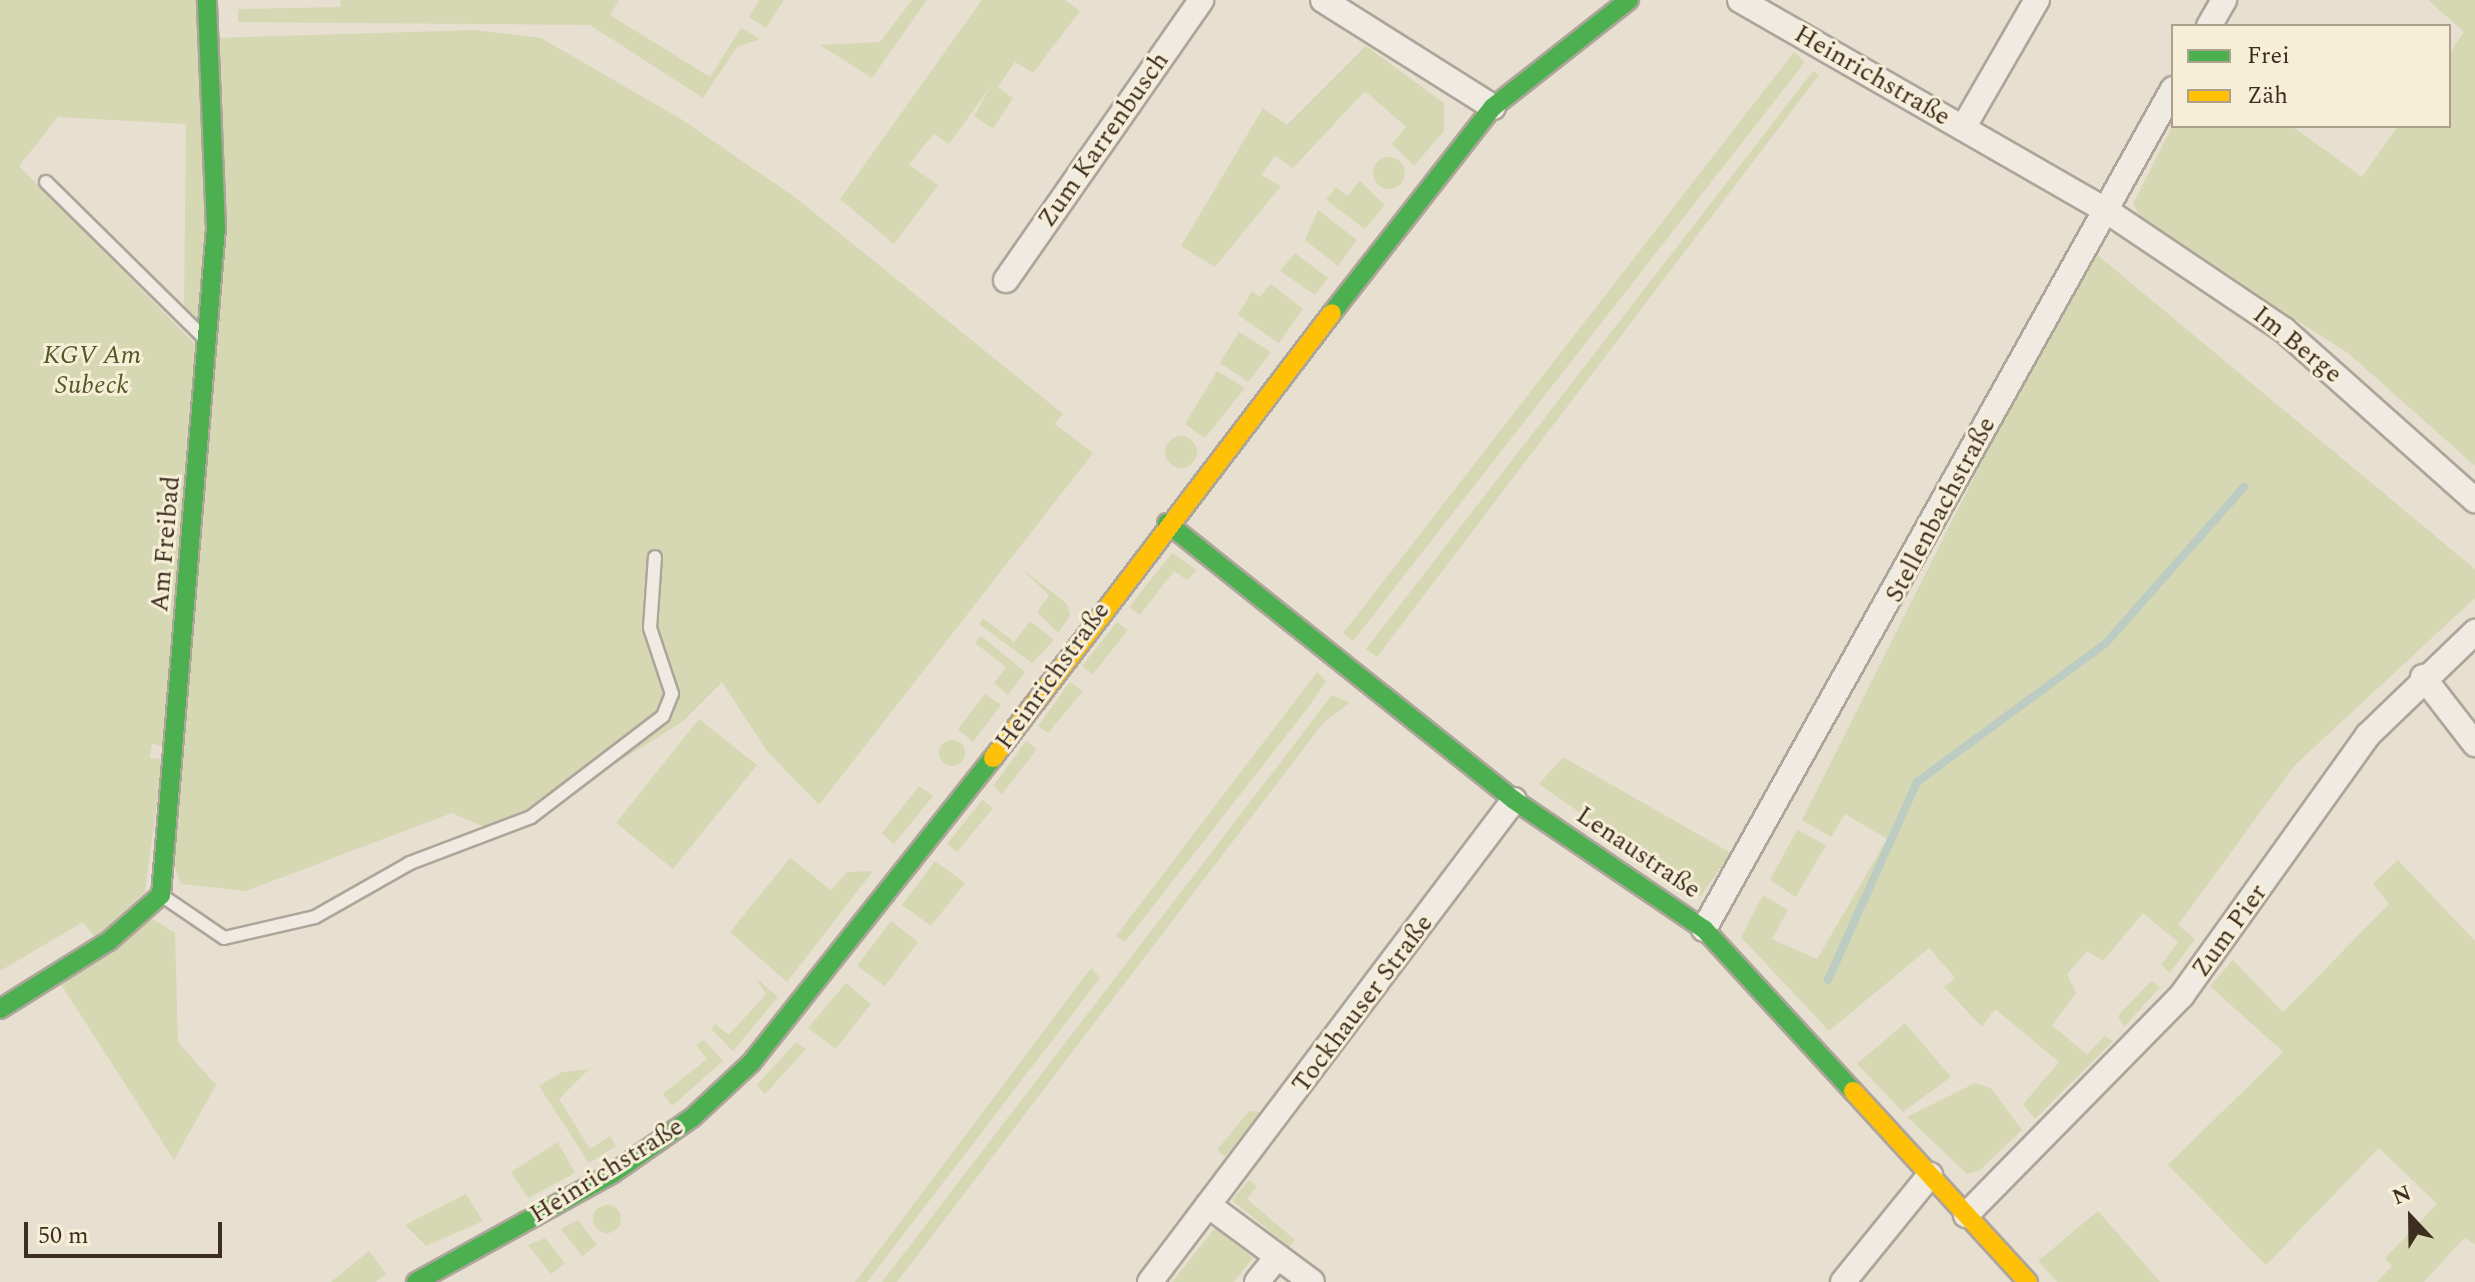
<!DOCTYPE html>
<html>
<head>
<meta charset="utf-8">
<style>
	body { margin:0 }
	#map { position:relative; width:2475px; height:1282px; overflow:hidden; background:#e7e0d1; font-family:Spectral,serif }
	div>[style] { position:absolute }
	.green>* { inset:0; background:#d6d7b3 }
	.round { border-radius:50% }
	.stream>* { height:8px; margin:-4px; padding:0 4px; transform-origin:4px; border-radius:4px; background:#bcccc2 }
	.roads { filter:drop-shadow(2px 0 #ada599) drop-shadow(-2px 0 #ada599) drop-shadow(0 2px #ada599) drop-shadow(0 -2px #ada599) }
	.lane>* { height:12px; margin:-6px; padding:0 6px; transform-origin:6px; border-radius:6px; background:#efebe3 }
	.street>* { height:24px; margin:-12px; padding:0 12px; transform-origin:12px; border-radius:12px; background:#efebe3 }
	.fast>* { height:18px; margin:-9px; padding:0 9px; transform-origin:9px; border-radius:9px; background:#4caf50 }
	.slow>* { height:18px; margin:-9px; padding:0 9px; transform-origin:9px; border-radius:9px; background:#ffc107 }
	span { translate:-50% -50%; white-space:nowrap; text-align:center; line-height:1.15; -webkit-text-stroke:6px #f7eed8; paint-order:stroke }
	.street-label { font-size:26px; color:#3d2e20 }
	.park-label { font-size:26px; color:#4d5a26; font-style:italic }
	.legend { position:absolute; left:2171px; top:24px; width:280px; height:104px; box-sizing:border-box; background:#f7eed8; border:2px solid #ada18e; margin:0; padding:10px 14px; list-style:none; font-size:24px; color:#3d2e20 }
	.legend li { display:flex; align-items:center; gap:16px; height:40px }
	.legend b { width:40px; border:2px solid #ada18e }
	.north { position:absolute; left:2371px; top:1178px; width:80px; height:80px; -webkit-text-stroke:6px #f7eed8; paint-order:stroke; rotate:338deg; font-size:22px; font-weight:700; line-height:32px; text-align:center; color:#3d2e20 }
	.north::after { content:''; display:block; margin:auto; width:28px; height:36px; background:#3d2e20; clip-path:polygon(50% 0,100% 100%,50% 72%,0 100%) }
	.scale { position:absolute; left:24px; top:1222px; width:198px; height:36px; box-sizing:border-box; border:4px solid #3d2e20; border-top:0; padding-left:10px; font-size:24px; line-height:28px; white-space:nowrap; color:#3d2e20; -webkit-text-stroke:6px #f7eed8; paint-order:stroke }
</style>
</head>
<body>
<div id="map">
	<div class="green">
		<div style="clip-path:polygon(0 0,196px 0,207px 244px,198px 322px,184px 310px,186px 124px,58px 117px,19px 166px,199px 348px,165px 747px,152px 744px,150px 758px,163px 759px,145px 892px,95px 938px,83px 922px,0 971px)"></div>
		<div style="clip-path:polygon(341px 0,619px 0,610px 15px,710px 77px,741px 28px,760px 39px,737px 47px,703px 98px,590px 25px,238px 22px,238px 9px,340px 7px)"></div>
		<div style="clip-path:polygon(759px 0,784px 0,766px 28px,749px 17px)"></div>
		<div style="clip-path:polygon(912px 0,927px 0,872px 78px,820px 45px,880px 42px)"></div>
		<div style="clip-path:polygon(982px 0,1065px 0,1080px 11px,1033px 73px,1015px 62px,998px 87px,1013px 98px,993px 129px,974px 116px,991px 86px,949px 144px,934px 134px,921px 149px,909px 165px,938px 185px,894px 244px,840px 199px)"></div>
		<div style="clip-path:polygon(2428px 0,2475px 0,2475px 466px,2348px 353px,2145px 224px,2133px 204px,2173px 125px,2292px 126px,2362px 177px,2398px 126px,2449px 126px,2449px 54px,2464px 32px)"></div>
		<div style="clip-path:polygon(475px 30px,541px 38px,681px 119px,796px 198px,1063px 414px,1055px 424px,1093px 453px,819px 805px,767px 751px,722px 682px,682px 722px,531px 817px,489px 829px,452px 813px,246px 891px,181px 884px,173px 864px,216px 38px)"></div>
		<div style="clip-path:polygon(1366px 46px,1444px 103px,1444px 131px,1414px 166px,1392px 144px,1406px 127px,1365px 91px,1293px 168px,1275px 156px,1261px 175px,1281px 186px,1215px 267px,1181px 246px,1263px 108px,1287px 125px)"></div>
		<div style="clip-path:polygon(1794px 52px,1805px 62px,1353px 641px,1343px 633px,1355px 618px)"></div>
		<div style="clip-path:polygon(1813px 71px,1819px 75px,1377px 657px,1366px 649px)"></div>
		<div class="round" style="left:1373px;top:157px;width:32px;height:32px"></div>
		<div style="clip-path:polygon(1360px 181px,1385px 205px,1365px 229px,1326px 200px,1336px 187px,1347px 196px)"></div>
		<div style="clip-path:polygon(1318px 210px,1357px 240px,1338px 266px,1305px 240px)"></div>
		<div style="clip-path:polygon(2089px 248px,2475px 569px,2475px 598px,2294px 766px,2178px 925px,2195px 939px,2170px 973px,2161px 965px,2178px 942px,2143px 913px,2103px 961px,2087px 951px,2067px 974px,2076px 993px,2052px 1025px,2087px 1055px,2104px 1036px,2113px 1041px,2035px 1119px,2023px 1104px,2059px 1062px,1995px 1009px,1982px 1027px,1944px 987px,1955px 978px,1929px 948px,1829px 1031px,1741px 937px,1763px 895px,1788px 910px,1772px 939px,1817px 959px,1887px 839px,1845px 814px,1831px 837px,1802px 820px)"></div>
		<div style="clip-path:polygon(1295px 253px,1328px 278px,1315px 295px,1280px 271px)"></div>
		<div style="clip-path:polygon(1271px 284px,1303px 309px,1279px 343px,1238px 315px,1252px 291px,1260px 297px)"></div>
		<div style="clip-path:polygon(1239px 332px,1271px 352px,1248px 382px,1220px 363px)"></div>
		<div style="clip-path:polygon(1217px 371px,1245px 388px,1205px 438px,1185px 424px)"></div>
		<div class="round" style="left:1165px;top:436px;width:32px;height:32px"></div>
		<div style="clip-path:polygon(1172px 553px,1197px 570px,1187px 580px,1174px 571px,1140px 615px,1129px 607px)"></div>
		<div style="clip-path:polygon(1021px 568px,1067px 604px,1070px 616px,1058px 633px,1037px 612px,1049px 595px)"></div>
		<div style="clip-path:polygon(983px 618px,1014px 642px,1030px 621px,1054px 640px,1032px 663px,979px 624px)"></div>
		<div style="clip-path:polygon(1117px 622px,1128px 630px,1093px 674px,1082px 666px)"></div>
		<div style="clip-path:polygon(981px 636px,1025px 672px,1008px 695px,994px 683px,1006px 667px,975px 643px)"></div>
		<div style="clip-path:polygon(1317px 672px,1326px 681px,1310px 705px,1125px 942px,1116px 936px)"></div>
		<div style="clip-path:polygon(1070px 682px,1083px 691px,1048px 733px,1038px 726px)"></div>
		<div style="clip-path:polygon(985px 694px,1001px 705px,973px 742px,958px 729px)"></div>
		<div style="clip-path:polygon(1332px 695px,1350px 703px,1323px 723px,897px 1282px,882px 1282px)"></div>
		<div style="clip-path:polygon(699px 719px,757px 765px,673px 869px,616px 823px)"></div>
		<div class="round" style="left:939px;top:740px;width:26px;height:26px"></div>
		<div style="clip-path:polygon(1026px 741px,1037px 749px,1002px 794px,993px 786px)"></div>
		<div style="clip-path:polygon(1563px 757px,1731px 853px,1700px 897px,1539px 784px)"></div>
		<div style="clip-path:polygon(919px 786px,933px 796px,894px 844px,882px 833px)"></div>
		<div style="clip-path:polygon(982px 800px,993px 808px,957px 852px,947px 844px)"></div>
		<div style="clip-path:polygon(1797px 830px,1826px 845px,1796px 897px,1770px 880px)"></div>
		<div style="clip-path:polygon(790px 858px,831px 890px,847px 872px,873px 871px,787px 982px,730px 932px)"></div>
		<div style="clip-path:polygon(2398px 860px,2475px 941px,2475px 1245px,2465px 1237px,2424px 1282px,2377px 1282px,2392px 1266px,2385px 1258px,2437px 1204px,2379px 1148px,2266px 1265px,2168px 1165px,2283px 1052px,2210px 986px,2233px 960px,2283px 1012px,2389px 904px,2373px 884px)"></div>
		<div style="clip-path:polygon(935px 861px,965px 883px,931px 926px,902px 905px)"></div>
		<div style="clip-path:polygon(153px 919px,175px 933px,178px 1042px,216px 1085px,174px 1160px,60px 983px)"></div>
		<div style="clip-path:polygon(891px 921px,918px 942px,885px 986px,857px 966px)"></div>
		<div style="clip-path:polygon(1091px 968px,1100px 978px,867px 1282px,855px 1282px)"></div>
		<div style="clip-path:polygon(755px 977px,778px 997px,733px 1051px,711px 1029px,715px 1024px,729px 1035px,766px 994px)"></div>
		<div style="clip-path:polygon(2151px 981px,2160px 987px,2124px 1027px,2118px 1016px)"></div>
		<div style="clip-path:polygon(846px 983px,871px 1004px,836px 1049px,808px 1028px)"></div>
		<div style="clip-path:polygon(1905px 1023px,1951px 1077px,1903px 1112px,1857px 1064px)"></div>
		<div style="clip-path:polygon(704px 1040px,723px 1061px,672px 1106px,663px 1094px,707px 1059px,696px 1045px)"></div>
		<div style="clip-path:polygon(796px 1042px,806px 1049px,765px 1094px,757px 1085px)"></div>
		<div style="clip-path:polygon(589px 1069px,559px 1099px,590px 1149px,610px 1136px,616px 1146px,589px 1163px,539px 1086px,562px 1072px)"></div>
		<div style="clip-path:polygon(1975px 1083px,1991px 1088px,2022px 1130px,1980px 1170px,1967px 1174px,1907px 1117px)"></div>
		<div style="clip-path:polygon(1249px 1111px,1260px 1112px,1225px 1157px,1217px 1150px)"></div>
		<div style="clip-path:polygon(558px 1142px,575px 1173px,528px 1198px,511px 1172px)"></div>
		<div style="clip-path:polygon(1249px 1180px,1257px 1186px,1247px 1199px,1295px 1240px,1289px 1247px,1232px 1200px)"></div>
		<div style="clip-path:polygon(466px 1194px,483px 1221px,426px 1246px,405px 1225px)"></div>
		<div class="round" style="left:593px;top:1205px;width:28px;height:28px"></div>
		<div style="clip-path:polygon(2098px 1211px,2160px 1282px,2057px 1282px,2038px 1261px)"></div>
		<div style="clip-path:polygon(578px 1220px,597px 1245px,582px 1256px,561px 1229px)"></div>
		<div style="clip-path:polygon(1215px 1228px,1253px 1258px,1234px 1282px,1172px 1282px)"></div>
		<div style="clip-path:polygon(545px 1238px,565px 1263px,551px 1274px,528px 1245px)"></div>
		<div style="clip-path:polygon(369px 1251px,386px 1274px,376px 1282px,331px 1282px)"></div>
	</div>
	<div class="stream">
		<div style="left:1828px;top:980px;width:217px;rotate:-65.8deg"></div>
		<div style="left:1917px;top:782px;width:233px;rotate:-36.3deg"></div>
		<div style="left:2105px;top:644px;width:210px;rotate:-48.5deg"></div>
	</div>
	<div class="roads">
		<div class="lane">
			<div style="left:46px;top:182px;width:219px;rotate:44.6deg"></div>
			<div style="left:161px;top:895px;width:76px;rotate:34.3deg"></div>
			<div style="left:224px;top:938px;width:93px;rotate:-13deg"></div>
			<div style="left:315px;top:917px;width:109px;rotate:-29.6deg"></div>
			<div style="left:410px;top:863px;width:129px;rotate:-20.8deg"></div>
			<div style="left:531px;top:817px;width:166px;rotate:-37.4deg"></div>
			<div style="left:663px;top:716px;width:24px;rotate:-68deg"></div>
			<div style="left:672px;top:694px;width:70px;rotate:-108.4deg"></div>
			<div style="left:650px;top:628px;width:71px;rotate:-86deg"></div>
		</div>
		<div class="street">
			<div style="left:1323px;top:0;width:201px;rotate:32.2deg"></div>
			<div style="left:1740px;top:0;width:420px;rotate:29.9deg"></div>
			<div style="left:2104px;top:209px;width:217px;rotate:33.9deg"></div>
			<div style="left:2284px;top:330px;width:256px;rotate:41.7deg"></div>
			<div style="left:2209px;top:26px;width:30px;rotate:-60deg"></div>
			<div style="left:1963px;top:128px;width:148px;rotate:-60deg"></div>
			<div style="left:1006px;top:280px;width:341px;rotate:-55.1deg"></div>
			<div style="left:2423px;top:677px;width:85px;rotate:52.2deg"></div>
			<div style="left:1704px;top:929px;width:962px;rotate:-60.82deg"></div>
			<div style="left:1208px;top:1205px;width:129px;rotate:36.5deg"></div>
			<div style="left:1966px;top:1215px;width:308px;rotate:-45.5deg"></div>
			<div style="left:2182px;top:995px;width:320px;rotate:-54.4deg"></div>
			<div style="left:2368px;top:735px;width:149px;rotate:-43.9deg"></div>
			<div style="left:1150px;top:1282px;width:604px;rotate:-52.94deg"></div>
			<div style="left:1257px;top:1282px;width:32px;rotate:-51deg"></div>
			<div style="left:1843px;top:1282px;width:138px;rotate:-50.9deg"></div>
		</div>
		<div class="fast">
			<div style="left:1332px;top:313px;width:261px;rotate:-52deg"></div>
			<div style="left:1493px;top:107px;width:173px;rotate:-38.2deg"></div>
			<div style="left:1167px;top:523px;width:444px;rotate:38.6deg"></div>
			<div style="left:1514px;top:800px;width:230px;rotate:34.2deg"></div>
			<div style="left:1704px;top:929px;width:220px;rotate:47.4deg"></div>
			<div style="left:0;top:1009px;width:128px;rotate:-32deg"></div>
			<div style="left:109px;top:941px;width:69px;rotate:-41.5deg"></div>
			<div style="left:161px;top:895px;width:669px;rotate:-85.29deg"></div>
			<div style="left:216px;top:228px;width:228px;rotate:-92.3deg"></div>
			<div style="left:416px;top:1282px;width:224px;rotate:-28.9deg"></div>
			<div style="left:612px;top:1174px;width:99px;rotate:-35.1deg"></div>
			<div style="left:693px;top:1117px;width:79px;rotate:-43deg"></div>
			<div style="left:751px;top:1063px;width:389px;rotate:-51.6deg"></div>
		</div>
		<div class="slow">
			<div style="left:993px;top:758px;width:559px;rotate:-52.7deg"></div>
			<div style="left:1853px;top:1091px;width:259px;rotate:47.5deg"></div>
		</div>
	</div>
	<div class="street-label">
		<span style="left:1872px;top:76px;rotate:30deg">Heinrichstraße</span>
		<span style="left:1104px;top:140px;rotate:-55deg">Zum Karrenbusch</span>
		<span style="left:2297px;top:345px;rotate:39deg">Im Berge</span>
		<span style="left:1941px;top:510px;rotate:-62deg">Stellenbachstraße</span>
		<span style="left:166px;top:544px;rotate:-85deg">Am Freibad</span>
		<span style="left:1053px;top:676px;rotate:-54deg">Heinrichstraße</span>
		<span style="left:1638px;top:853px;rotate:34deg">Lenaustraße</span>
		<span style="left:2230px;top:931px;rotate:-54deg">Zum Pier</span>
		<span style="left:1363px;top:1004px;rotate:-53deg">Tockhauser Straße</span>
		<span style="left:607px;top:1171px;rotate:-32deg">Heinrichstraße</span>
	</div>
	<div class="park-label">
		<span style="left:92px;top:371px">KGV Am<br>Subeck</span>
	</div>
	<ul class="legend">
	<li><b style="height:10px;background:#4caf50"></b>Frei</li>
	<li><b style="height:10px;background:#ffc107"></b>Zäh</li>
	</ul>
	<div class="north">N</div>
	<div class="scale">50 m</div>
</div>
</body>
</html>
